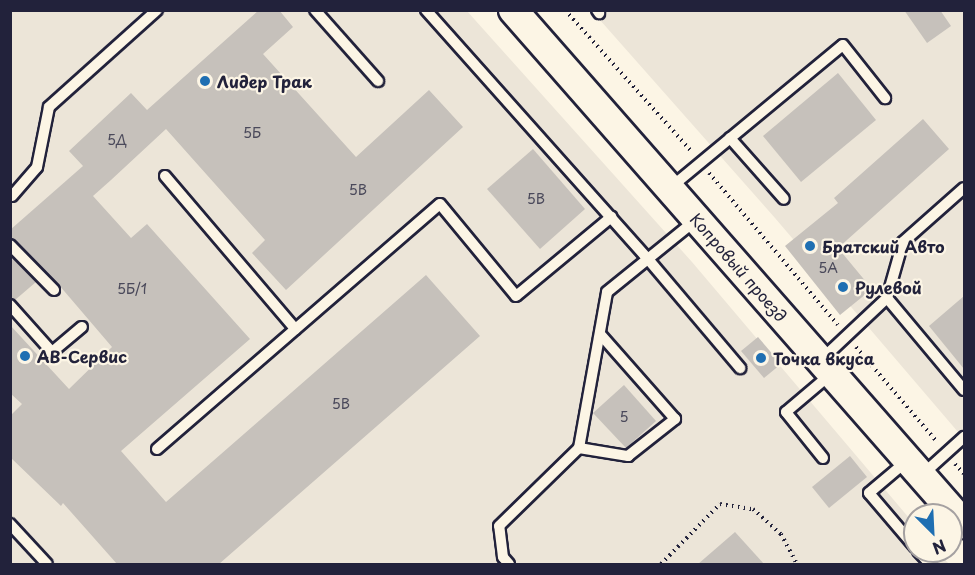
<!DOCTYPE html>
<html>
<head>
<meta charset="utf-8">
<style>
	body { margin:0 }
	#map { position:relative; width:975px; height:575px; overflow:hidden; background:#fcf5e5; font-family:"Playpen Sans",sans-serif }
	div>[style] { position:absolute }
	.built>* { inset:0; background:#ece5d8 }
	.building>* { inset:0; background:#c6c1bb }
	.path>* { height:4px; margin-top:-2px; transform-origin:0; background:repeating-linear-gradient(90deg,#22223b 0 1.5px,transparent 0 6px) }
	.roads { filter:drop-shadow(2px 0 #22223b) drop-shadow(-2px 0 #22223b) drop-shadow(0 2px #22223b) drop-shadow(0 -2px #22223b) }
	.lane>* { height:10px; margin:-5px; padding:0 5px; transform-origin:5px; border-radius:5px; background:#fcf5e5 }
	.secondary>* { height:28px; margin:-14px; padding:0 14px; transform-origin:14px; border-radius:14px; background:#fcf5e5 }
	.dots>* { width:16px; height:16px; translate:-50% -50%; box-sizing:border-box; border:3px solid #fcf5e5; border-radius:50% }
	span { translate:-50% -50%; white-space:nowrap; text-align:center; line-height:1.15; -webkit-text-stroke:4.5px #fcf5e5; paint-order:stroke }
	.number-label { font-size:14px; color:#4b4a5b }
	.number-label span { -webkit-text-stroke-width:0 }
	.poi-label { font-size:16px; color:#22223b; font-weight:700 }
	.left { translate:0 -50%; text-align:left }
	.street-label { font-size:16px; color:#22223b }
	.frame { position:absolute; inset:0; border:12px solid #22223b; pointer-events:none }
	.north { position:absolute; left:903px; top:503px; width:60px; height:60px; box-sizing:border-box; background:#fcf5e5; border:2px solid #a5a1a1; border-radius:50%; rotate:156deg; font-size:16px; font-weight:700; line-height:24px; text-align:center; color:#22223b }
	.north::after { content:''; display:block; margin:auto; width:21px; height:27px; background:#1f6fb2; clip-path:polygon(50% 0,100% 100%,50% 72%,0 100%) }
</style>
</head>
<body>
<div id="map">
	<div class="built">
		<div style="clip-path:polygon(10px 11px,467px 11px,692px 262px,915px 525px,915px 551px,937px 551px,949px 564px,11px 564px)"></div>
		<div style="clip-path:polygon(592px 11px,964px 11px,964px 439px,775px 218px)"></div>
	</div>
	<div class="building">
		<div style="clip-path:polygon(259px 10px,279px 10px,293px 27px,263px 54px,356px 157px,429px 90px,463px 127px,286px 290px,252px 253px,265px 240px,166px 129px,111px 180px,93px 196px,131px 238px,147px 224px,250px 339px,121px 451px,166px 502px,426px 275px,480px 336px,219px 564px,117px 564px,63px 503px,61px 506px,10px 457px,10px 416px,22px 404px,10px 393px,10px 325px,69px 389px,112px 347px,59px 285px,10px 238px,10px 230px,83px 166px,69px 151px,131px 93px,147px 110px)"></div>
		<div style="clip-path:polygon(904px 10px,940px 10px,951px 26px,927px 43px)"></div>
		<div style="clip-path:polygon(838px 73px,876px 120px,801px 182px,763px 136px)"></div>
		<div style="clip-path:polygon(923px 119px,949px 149px,838px 248px,872px 289px,840px 315px,785px 246px,838px 203px,834px 198px)"></div>
		<div style="clip-path:polygon(533px 149px,585px 209px,540px 249px,487px 189px)"></div>
		<div style="clip-path:polygon(10px 256px,36px 282px,15px 300px,10px 298px)"></div>
		<div style="clip-path:polygon(964px 296px,964px 369px,929px 326px)"></div>
		<div style="clip-path:polygon(758px 337px,781px 364px,764px 378px,741px 351px)"></div>
		<div style="clip-path:polygon(624px 385px,656px 421px,626px 448px,593px 413px)"></div>
		<div style="clip-path:polygon(850px 456px,867px 477px,829px 508px,812px 487px)"></div>
		<div style="clip-path:polygon(735px 532px,764px 564px,698px 564px)"></div>
	</div>
	<div class="path">
		<div style="left:565px;top:10px;width:189px;rotate:48.2deg"></div>
		<div style="left:709px;top:173px;width:199px;rotate:49.7deg"></div>
		<div style="left:856px;top:347px;width:125px;rotate:49.5deg"></div>
		<div style="left:955px;top:464px;width:13px;rotate:48deg"></div>
		<div style="left:661px;top:564px;width:84px;rotate:-45.5deg"></div>
		<div style="left:720px;top:504px;width:33px;rotate:9deg"></div>
		<div style="left:753px;top:509px;width:38px;rotate:42deg"></div>
		<div style="left:781px;top:534px;width:34px;rotate:62deg"></div>
	</div>
	<div class="roads">
		<div class="lane">
			<div style="left:315px;top:10px;width:95px;rotate:48.4deg"></div>
			<div style="left:426px;top:10px;width:334px;rotate:48.3deg"></div>
			<div style="left:648px;top:259px;width:143px;rotate:49.8deg"></div>
			<div style="left:597px;top:10px;width:4px;rotate:56deg"></div>
			<div style="left:730px;top:138px;width:81px;rotate:48.5deg"></div>
			<div style="left:165px;top:176px;width:201px;rotate:49.6deg"></div>
			<div style="left:670px;top:188px;width:224px;rotate:-39.6deg"></div>
			<div style="left:843px;top:45px;width:68px;rotate:51.6deg"></div>
			<div style="left:12px;top:196px;width:38px;rotate:-49deg"></div>
			<div style="left:37px;top:167px;width:61px;rotate:-78.7deg"></div>
			<div style="left:49px;top:107px;width:145px;rotate:-41.9deg"></div>
			<div style="left:10px;top:245px;width:63px;rotate:45.6deg"></div>
			<div style="left:887px;top:298px;width:120px;rotate:50.1deg"></div>
			<div style="left:10px;top:305px;width:63px;rotate:48.2deg"></div>
			<div style="left:52px;top:352px;width:39px;rotate:-40deg"></div>
			<div style="left:821px;top:360px;width:91px;rotate:-43.2deg"></div>
			<div style="left:887px;top:298px;width:58px;rotate:-74.1deg"></div>
			<div style="left:903px;top:242px;width:81px;rotate:-41.5deg"></div>
			<div style="left:579px;top:448px;width:50px;rotate:9.3deg"></div>
			<div style="left:628px;top:456px;width:60px;rotate:-38.2deg"></div>
			<div style="left:675px;top:419px;width:113px;rotate:-131.4deg"></div>
			<div style="left:157px;top:449px;width:374px;rotate:-40.9deg"></div>
			<div style="left:440px;top:204px;width:119px;rotate:50.4deg"></div>
			<div style="left:516px;top:296px;width:124px;rotate:-39.7deg"></div>
			<div style="left:823px;top:458px;width:59px;rotate:-128.8deg"></div>
			<div style="left:786px;top:412px;width:60px;rotate:-40.3deg"></div>
			<div style="left:908px;top:460px;width:51px;rotate:139.8deg"></div>
			<div style="left:869px;top:493px;width:71px;rotate:49.6deg"></div>
			<div style="left:922px;top:475px;width:57px;rotate:-42.1deg"></div>
			<div style="left:10px;top:524px;width:54px;rotate:47.2deg"></div>
			<div style="left:918px;top:551px;width:18px;rotate:47deg"></div>
			<div style="left:509px;top:564px;width:9px;rotate:-131deg"></div>
			<div style="left:503px;top:557px;width:31px;rotate:-97deg"></div>
			<div style="left:499px;top:526px;width:112px;rotate:-44.3deg"></div>
			<div style="left:579px;top:448px;width:158px;rotate:-79.8deg"></div>
			<div style="left:607px;top:292px;width:116px;rotate:-39deg"></div>
		</div>
		<div class="secondary">
			<div style="left:513px;top:10px;width:684px;rotate:48.74deg"></div>
		</div>
	</div>
	<div class="dots">
		<div style="left:205px;top:81px;background:#1f6fb2"></div>
		<div style="left:810px;top:246px;background:#1f6fb2"></div>
		<div style="left:843px;top:287px;background:#1f6fb2"></div>
		<div style="left:25px;top:356px;background:#1f6fb2"></div>
		<div style="left:761px;top:358px;background:#1f6fb2"></div>
	</div>
	<div class="number-label">
		<span style="left:252px;top:133px">5Б</span>
		<span style="left:117px;top:140px">5Д</span>
		<span style="left:358px;top:190px">5В</span>
		<span style="left:536px;top:199px">5В</span>
		<span style="left:828px;top:268px">5А</span>
		<span style="left:132px;top:289px">5Б/1</span>
		<span style="left:341px;top:404px">5В</span>
		<span style="left:624px;top:417px">5</span>
	</div>
	<div class="poi-label">
		<span class="left" style="left:217px;top:81px">Лидер Трак</span>
		<span class="left" style="left:822px;top:246px">Братский Авто</span>
		<span class="left" style="left:855px;top:287px">Рулевой</span>
		<span class="left" style="left:37px;top:356px">АВ-Сервис</span>
		<span class="left" style="left:773px;top:358px">Точка вкуса</span>
	</div>
	<div class="street-label">
		<span style="left:739px;top:267px;rotate:49deg">Копровый проезд</span>
	</div>
	<div class="frame"></div>
	<div class="north">N</div>
</div>
</body>
</html>
